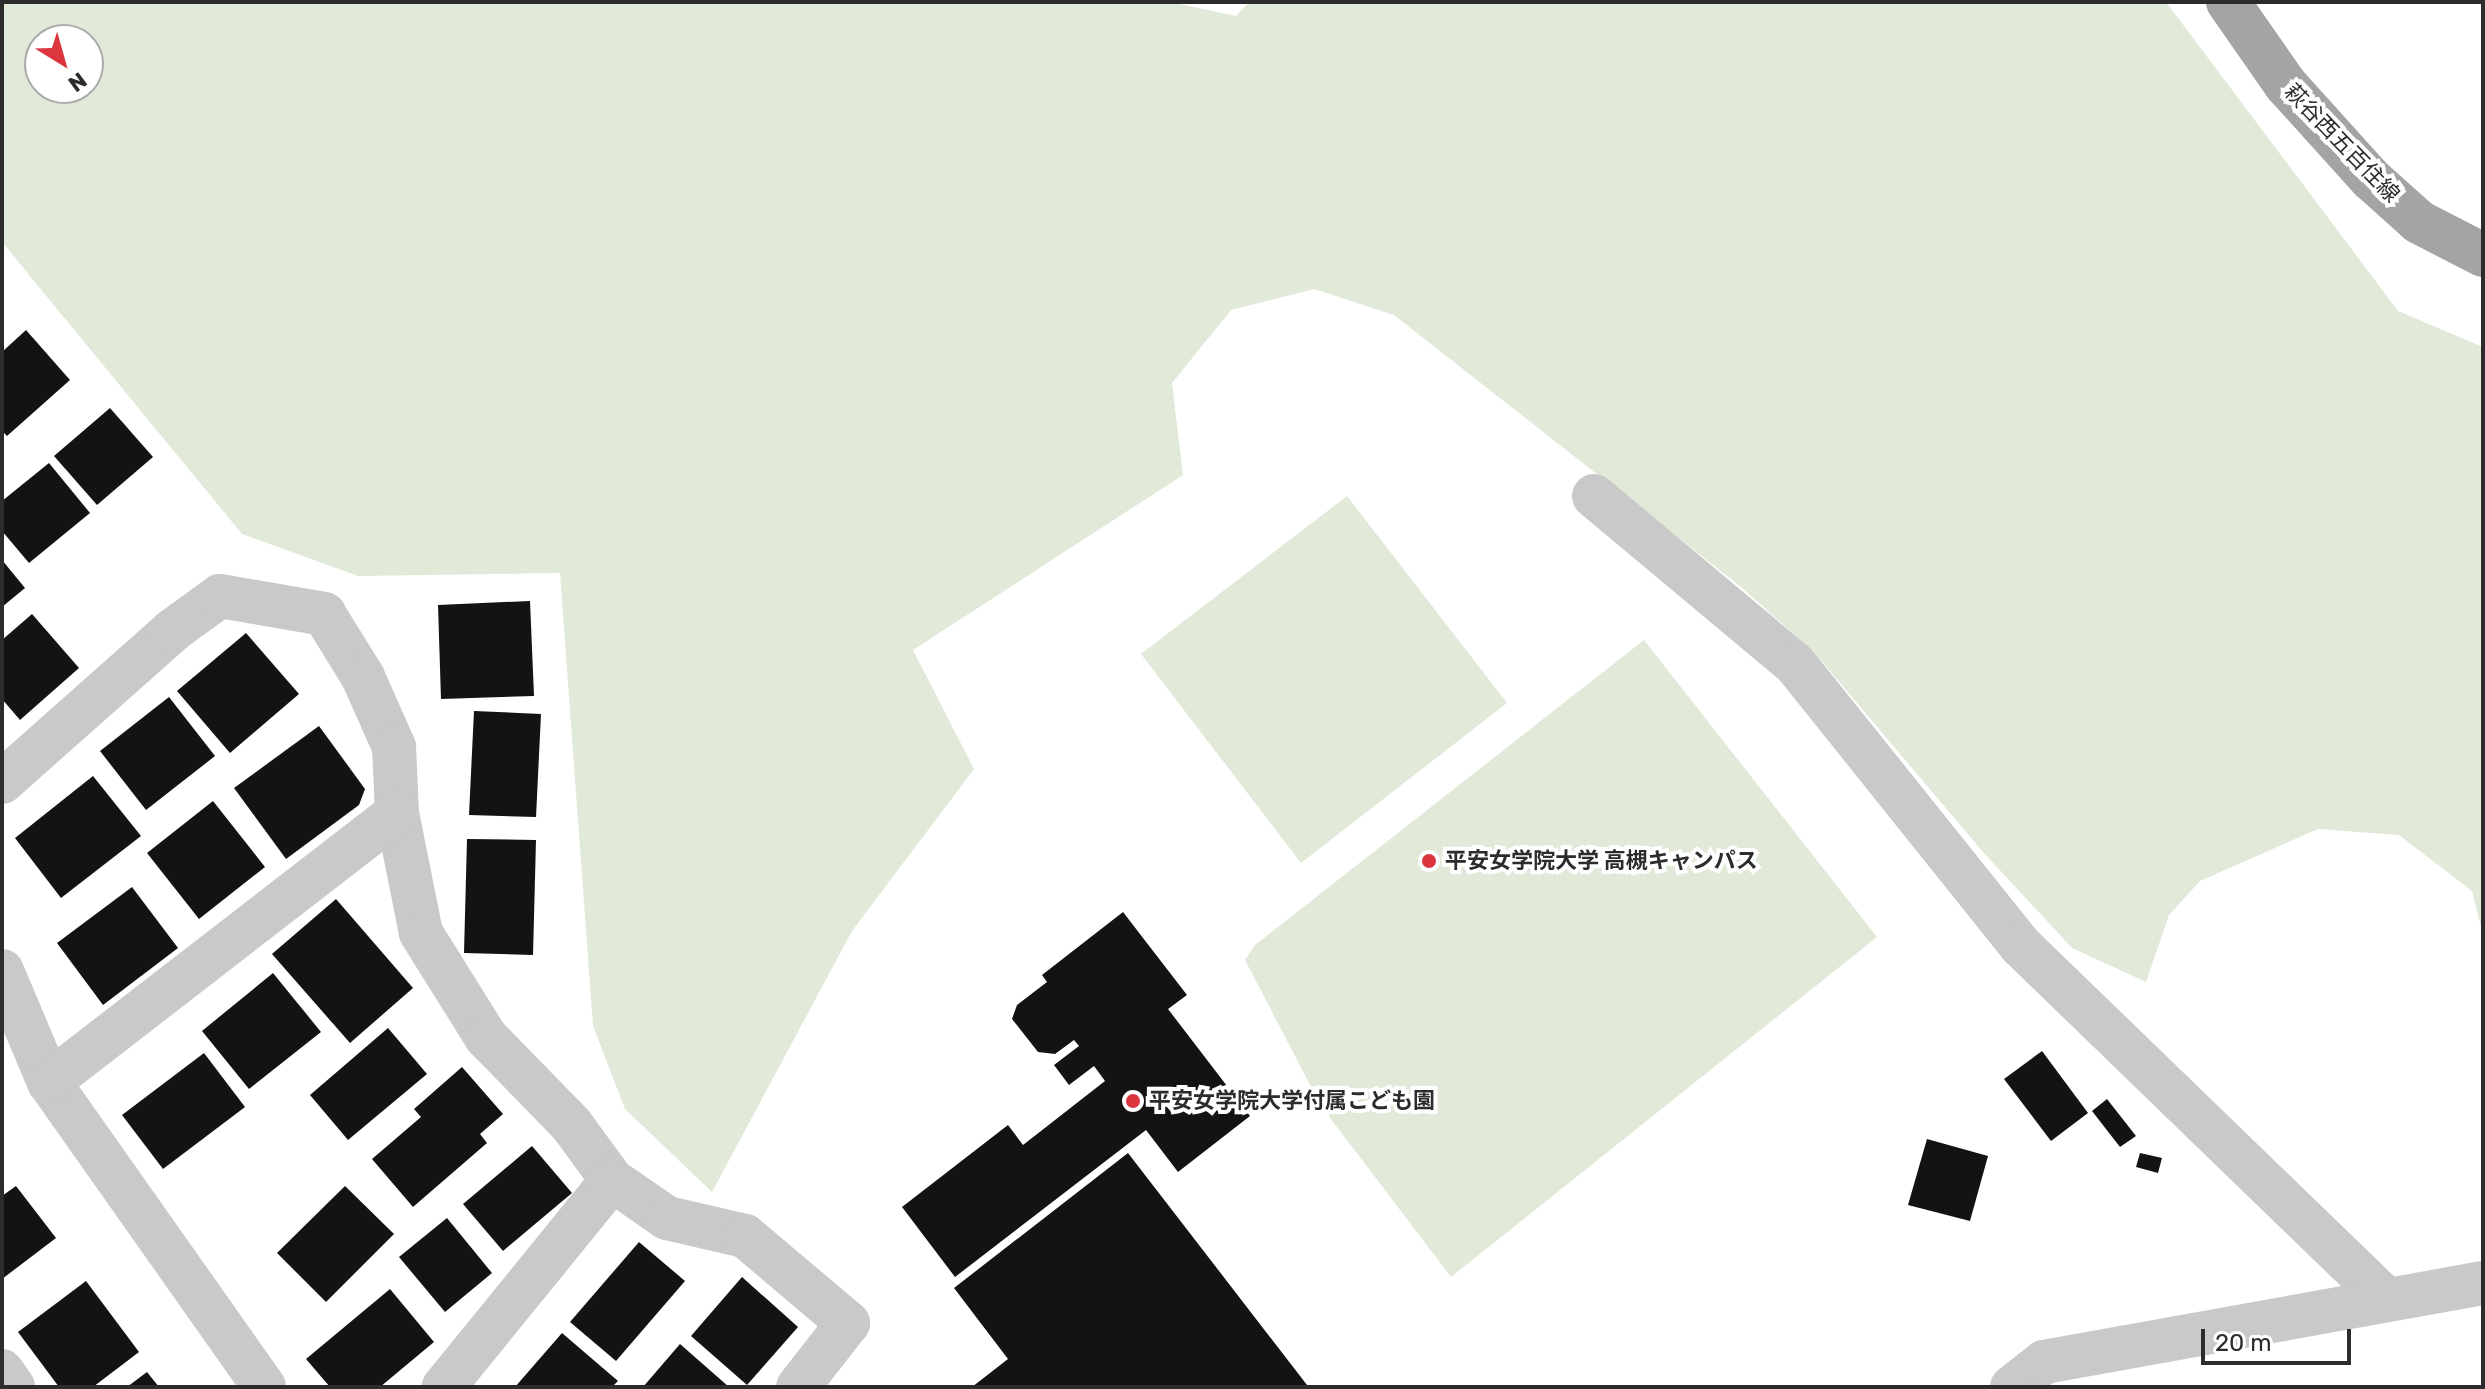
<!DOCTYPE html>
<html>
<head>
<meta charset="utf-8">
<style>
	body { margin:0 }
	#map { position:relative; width:2485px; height:1389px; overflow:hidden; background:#fff; font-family:Rubik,"Noto Sans JP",sans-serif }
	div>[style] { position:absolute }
	.green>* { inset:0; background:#e1e9d9 }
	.building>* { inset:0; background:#131313 }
	.minor>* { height:44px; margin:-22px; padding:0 22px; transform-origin:22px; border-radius:22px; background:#c9c9c9 }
	.major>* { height:44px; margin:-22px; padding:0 22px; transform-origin:22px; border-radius:22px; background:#a4a4a4 }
	.dots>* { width:22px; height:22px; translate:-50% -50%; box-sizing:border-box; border:4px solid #fff; border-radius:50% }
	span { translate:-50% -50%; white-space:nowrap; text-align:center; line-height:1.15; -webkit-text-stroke:8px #fff; paint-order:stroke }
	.street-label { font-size:22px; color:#2c2c2c }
	.poi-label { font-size:22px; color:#2c2c2c; font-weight:700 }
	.left { translate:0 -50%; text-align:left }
	.frame { position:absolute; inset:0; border:4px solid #2c2c2c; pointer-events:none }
	.north { position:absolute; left:24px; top:24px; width:80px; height:80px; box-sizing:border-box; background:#fff; border:2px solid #ababab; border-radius:50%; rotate:143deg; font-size:22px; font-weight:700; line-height:32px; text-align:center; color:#2c2c2c }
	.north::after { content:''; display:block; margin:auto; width:28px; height:36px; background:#db353e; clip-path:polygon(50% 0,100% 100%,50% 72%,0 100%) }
	.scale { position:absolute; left:2201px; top:1329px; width:150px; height:36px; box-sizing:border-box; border:4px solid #2c2c2c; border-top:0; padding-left:10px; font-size:24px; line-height:28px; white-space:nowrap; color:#2c2c2c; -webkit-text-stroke:6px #fff; paint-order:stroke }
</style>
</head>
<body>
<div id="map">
	<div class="green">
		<div style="clip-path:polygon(evenodd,2px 2px,1170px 2px,1236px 16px,1249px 2px,2166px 2px,2398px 311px,2483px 347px,2483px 935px,2472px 891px,2399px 835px,2318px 829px,2200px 881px,2169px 915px,2146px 982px,2072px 948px,1983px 852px,1813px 651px,1741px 587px,1394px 315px,1314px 289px,1231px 310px,1172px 383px,1183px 475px,913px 650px,974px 769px,852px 931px,712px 1192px,625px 1109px,593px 1026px,560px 573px,358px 576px,242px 534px,2px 242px,2px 2px,40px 40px,88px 40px,88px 88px,40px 88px,40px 40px)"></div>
		<div style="clip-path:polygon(1347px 496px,1507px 703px,1301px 863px,1141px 654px)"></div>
		<div style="clip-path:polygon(1644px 640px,1877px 937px,1451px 1277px,1321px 1106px,1245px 960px,1255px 945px)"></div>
	</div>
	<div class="building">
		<div style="clip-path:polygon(26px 330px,70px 380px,7px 436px,2px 431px,2px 352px)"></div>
		<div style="clip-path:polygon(110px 408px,153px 457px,97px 505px,54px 456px)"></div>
		<div style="clip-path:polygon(49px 463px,90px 513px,29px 563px,2px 531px,2px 501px)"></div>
		<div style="clip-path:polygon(2px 560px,25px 588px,2px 607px)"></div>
		<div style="clip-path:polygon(530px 601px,534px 696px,441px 699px,438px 605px)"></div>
		<div style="clip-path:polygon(32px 614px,79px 668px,20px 720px,2px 699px,2px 640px)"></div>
		<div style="clip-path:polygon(246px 633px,299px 694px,230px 753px,177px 691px)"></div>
		<div style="clip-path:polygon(169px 697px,215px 756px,146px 810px,100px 751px)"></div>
		<div style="clip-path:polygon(474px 711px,541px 714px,536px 817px,469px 815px)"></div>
		<div style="clip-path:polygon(319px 726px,365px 789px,359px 805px,286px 859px,234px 788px)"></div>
		<div style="clip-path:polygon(93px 776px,141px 836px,61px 898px,15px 838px)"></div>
		<div style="clip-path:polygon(213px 801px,265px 867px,199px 919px,147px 853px)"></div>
		<div style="clip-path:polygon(467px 839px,536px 840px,533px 955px,464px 953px)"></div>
		<div style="clip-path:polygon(132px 887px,178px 948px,103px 1005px,57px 943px)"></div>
		<div style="clip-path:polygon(336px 899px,413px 988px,350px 1043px,272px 954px)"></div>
		<div style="clip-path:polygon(1123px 912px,1187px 995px,1168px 1009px,1250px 1116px,1178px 1172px,1146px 1130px,955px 1277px,902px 1207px,1008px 1125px,1023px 1145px,1105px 1081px,1094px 1066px,1069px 1085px,1054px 1065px,1079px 1046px,1074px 1040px,1055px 1054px,1038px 1052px,1012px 1019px,1017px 1005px,1047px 982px,1042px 975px)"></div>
		<div style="clip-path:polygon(273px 973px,321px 1032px,249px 1089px,202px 1031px)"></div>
		<div style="clip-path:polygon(388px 1028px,427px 1074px,348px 1140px,310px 1095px)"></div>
		<div style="clip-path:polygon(2042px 1051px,2088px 1113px,2051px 1141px,2004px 1079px)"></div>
		<div style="clip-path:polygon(204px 1053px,245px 1107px,163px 1169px,122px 1115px)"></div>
		<div style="clip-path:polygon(462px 1067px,503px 1114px,480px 1134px,487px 1143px,413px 1207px,372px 1159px,421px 1117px,414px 1109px)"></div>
		<div style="clip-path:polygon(2107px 1099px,2136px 1136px,2120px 1147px,2092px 1111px)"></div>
		<div style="clip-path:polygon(1927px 1139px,1988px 1156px,1970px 1221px,1908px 1205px)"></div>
		<div style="clip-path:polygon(532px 1146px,572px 1193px,503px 1251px,463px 1204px)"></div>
		<div style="clip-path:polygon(1128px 1153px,1307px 1385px,1304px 1387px,972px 1387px,1008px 1359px,954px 1288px)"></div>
		<div style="clip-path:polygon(2140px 1153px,2162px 1158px,2158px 1173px,2136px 1167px)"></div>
		<div style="clip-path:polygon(16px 1186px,56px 1238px,2px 1279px,2px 1196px)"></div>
		<div style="clip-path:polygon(345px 1186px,394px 1234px,326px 1302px,277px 1253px)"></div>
		<div style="clip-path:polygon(447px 1218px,492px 1273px,445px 1312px,399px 1257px)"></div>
		<div style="clip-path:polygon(639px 1242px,685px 1281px,616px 1361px,570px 1322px)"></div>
		<div style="clip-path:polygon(742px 1277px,798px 1327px,747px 1385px,691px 1336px)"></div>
		<div style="clip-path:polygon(86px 1281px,139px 1352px,93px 1387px,59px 1387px,18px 1332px)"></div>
		<div style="clip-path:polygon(390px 1289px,434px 1342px,380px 1387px,330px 1387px,306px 1359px)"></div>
		<div style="clip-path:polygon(562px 1333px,618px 1381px,612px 1387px,515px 1387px)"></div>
		<div style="clip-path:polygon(680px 1344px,729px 1387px,643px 1387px)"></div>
		<div style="clip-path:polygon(147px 1372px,159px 1387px,127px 1387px)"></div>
	</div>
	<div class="minor">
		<div style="left:1594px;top:496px;width:262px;rotate:39.9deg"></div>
		<div style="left:1795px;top:664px;width:361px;rotate:51.3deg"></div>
		<div style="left:2021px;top:946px;width:509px;rotate:44.05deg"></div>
		<div style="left:2px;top:782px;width:229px;rotate:-41.6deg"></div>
		<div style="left:173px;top:630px;width:58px;rotate:-35.9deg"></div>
		<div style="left:220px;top:596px;width:106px;rotate:9.8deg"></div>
		<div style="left:324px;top:614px;width:74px;rotate:58.2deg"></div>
		<div style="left:363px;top:677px;width:77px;rotate:66.1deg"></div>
		<div style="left:394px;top:747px;width:66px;rotate:87.4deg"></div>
		<div style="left:397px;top:813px;width:122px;rotate:78.7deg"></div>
		<div style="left:421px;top:933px;width:123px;rotate:58deg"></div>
		<div style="left:486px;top:1037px;width:122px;rotate:45.7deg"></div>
		<div style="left:571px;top:1124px;width:69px;rotate:53.8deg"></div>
		<div style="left:612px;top:1180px;width:267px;rotate:129.1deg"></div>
		<div style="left:2px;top:971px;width:121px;rotate:67.1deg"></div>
		<div style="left:49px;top:1082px;width:373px;rotate:54.8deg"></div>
		<div style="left:49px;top:1082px;width:440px;rotate:-37.7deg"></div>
		<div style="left:612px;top:1180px;width:67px;rotate:34.6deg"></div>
		<div style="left:667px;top:1218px;width:80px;rotate:13deg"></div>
		<div style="left:745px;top:1236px;width:135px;rotate:40.2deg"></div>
		<div style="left:848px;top:1323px;width:81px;rotate:128deg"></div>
		<div style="left:2px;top:1371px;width:19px;rotate:55deg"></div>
		<div style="left:2012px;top:1387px;width:41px;rotate:-38deg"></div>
		<div style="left:2044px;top:1362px;width:446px;rotate:-10.2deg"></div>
	</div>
	<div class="major">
		<div style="left:2228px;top:2px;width:101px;rotate:55.1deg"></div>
		<div style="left:2286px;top:85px;width:127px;rotate:47.9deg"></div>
		<div style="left:2371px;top:179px;width:64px;rotate:41.9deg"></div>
		<div style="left:2419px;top:222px;width:72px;rotate:27.3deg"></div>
	</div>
	<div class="dots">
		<div style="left:1429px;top:861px;background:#db353e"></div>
		<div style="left:1133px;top:1101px;background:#db353e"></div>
	</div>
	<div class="street-label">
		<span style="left:2342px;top:143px;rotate:46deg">萩谷西五百住線</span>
	</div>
	<div class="poi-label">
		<span class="left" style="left:1445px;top:861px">平安女学院大学 高槻キャンパス</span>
		<span class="left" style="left:1149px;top:1101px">平安女学院大学付属こども園</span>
	</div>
	<div class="frame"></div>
	<div class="north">N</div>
	<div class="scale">20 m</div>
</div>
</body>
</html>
